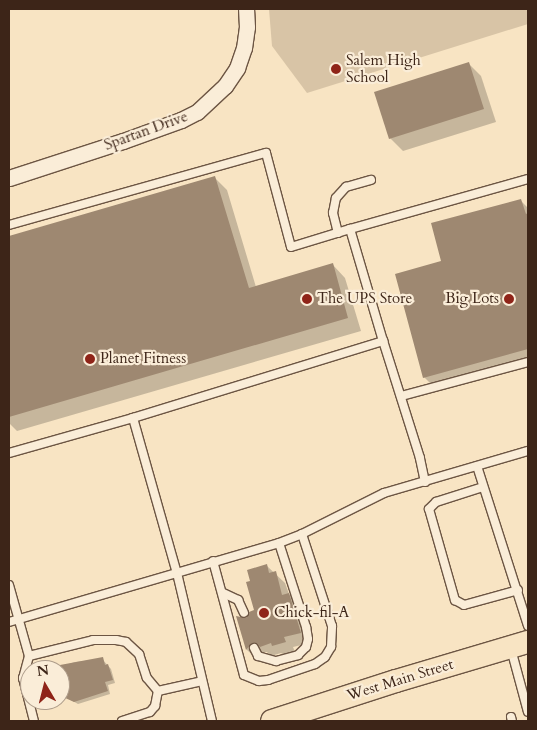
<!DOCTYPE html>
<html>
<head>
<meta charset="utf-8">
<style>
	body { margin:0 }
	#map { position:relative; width:537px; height:730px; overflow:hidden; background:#f8e4c3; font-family:Cardo,serif }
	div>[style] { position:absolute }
	.green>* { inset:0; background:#d8c4a6 }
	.shadow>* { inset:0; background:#0003 }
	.building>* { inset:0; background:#9e8871 }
	.roads { filter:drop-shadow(1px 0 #6c5543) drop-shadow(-1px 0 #6c5543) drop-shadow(0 1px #6c5543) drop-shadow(0 -1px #6c5543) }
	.lane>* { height:8px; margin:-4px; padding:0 4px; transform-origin:4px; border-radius:4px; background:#faedd8 }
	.street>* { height:15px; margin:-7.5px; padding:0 7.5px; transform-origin:7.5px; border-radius:7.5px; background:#faedd8 }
	.primary>* { height:22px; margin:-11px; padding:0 11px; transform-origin:11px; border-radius:11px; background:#f8e4c3 }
	.dots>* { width:14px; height:14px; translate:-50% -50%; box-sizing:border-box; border:2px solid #faedd8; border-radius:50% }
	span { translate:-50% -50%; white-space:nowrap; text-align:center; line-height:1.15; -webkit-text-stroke:4.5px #faedd8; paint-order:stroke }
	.poi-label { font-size:15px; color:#3d2518 }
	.left { translate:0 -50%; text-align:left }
	.right { translate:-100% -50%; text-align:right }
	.street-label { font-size:15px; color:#3d2518 }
	.frame { position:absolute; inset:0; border:10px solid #3d2518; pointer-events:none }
	.north { position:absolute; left:20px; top:660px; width:50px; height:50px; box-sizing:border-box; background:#faedd8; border:1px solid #ae9d8b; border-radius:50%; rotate:352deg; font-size:14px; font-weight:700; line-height:20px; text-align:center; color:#3d2518 }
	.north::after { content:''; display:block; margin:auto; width:18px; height:22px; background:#8f2418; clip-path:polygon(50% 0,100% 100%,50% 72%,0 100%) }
</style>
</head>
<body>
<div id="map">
	<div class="green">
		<div style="clip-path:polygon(269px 9px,528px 9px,528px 24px,307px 93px,272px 46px)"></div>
	</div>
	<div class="shadow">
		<div style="clip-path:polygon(468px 63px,481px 76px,496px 122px,403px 151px,390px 138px)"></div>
		<div style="clip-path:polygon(214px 177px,227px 190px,256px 287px,333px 265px,345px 278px,361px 331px,17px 431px,9px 423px,9px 237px)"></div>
		<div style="clip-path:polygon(521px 201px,528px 208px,528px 365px,437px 390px,424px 377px,442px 262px)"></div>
		<div style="clip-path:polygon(267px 566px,285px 583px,289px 594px,299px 604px,310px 643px,293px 647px,295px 652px,284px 655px,281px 653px,271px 656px,267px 652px,262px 652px,257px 659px,247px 650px,238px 617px,247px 620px,255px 611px,251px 582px)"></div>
		<div style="clip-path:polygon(102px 659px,111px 669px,115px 683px,108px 685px,110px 694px,78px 704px,62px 695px,60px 670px,56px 668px,75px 662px)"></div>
	</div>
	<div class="building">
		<div style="clip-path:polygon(469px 62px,484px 109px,389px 139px,374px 92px)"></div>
		<div style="clip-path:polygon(215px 176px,249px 288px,333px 263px,348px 318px,9px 417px,9px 236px)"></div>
		<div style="clip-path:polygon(521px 199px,526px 214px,528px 213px,528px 349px,423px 378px,395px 274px,441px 261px,431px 223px)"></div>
		<div style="clip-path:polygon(267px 564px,269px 573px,276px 571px,282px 595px,289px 593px,301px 633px,284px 637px,286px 642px,272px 646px,271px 643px,260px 647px,257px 643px,252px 643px,246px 650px,236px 616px,246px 618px,249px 612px,254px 610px,246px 582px,250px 581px,247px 570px)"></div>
		<div style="clip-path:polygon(103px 657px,105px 665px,108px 664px,113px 680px,105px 682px,108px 691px,74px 702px,61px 696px,60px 665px)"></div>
	</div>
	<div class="roads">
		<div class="lane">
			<div style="left:9px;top:225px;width:267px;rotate:-15.7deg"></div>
			<div style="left:266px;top:153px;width:97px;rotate:75.1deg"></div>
			<div style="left:291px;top:247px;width:62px;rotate:-17deg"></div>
			<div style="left:338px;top:233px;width:21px;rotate:-104deg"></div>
			<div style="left:333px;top:213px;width:15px;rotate:-79deg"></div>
			<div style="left:336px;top:198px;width:15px;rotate:-48deg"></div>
			<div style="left:346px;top:187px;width:26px;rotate:-16deg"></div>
			<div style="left:401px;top:396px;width:131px;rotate:-15deg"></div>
			<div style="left:133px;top:418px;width:161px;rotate:74.2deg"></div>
			<div style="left:177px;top:573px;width:152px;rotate:76.7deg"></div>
			<div style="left:9px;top:453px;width:129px;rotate:-15.8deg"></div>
			<div style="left:133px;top:418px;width:262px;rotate:-17.1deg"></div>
			<div style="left:477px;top:466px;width:168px;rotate:72.3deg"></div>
			<div style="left:425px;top:482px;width:25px;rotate:-102deg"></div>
			<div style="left:420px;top:458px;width:123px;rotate:-107.5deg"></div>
			<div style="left:383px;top:341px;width:117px;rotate:-106.4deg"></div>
			<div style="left:350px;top:229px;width:185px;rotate:-15.7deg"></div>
			<div style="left:483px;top:487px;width:49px;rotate:162.3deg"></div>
			<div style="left:436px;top:502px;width:10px;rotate:135deg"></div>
			<div style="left:429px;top:509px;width:95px;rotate:74.1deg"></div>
			<div style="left:455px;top:600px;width:10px;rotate:29deg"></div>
			<div style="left:464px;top:605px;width:56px;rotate:-15.5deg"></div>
			<div style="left:213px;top:561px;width:118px;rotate:74.8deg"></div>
			<div style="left:244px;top:675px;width:16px;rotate:22deg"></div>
			<div style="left:259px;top:681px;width:9px;rotate:-6deg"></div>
			<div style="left:268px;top:680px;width:50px;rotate:-18.8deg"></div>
			<div style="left:315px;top:664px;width:12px;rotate:-35deg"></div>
			<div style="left:325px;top:657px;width:12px;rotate:-59deg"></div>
			<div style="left:331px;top:647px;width:21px;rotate:-87deg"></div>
			<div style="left:332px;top:626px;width:97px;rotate:-108.1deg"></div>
			<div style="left:9px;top:585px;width:74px;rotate:74.3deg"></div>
			<div style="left:29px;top:656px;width:23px;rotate:105deg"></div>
			<div style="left:23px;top:678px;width:44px;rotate:75.7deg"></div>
			<div style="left:223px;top:593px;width:17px;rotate:25deg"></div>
			<div style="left:238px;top:600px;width:14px;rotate:65deg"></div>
			<div style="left:9px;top:622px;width:281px;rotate:-16.3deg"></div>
			<div style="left:279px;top:543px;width:25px;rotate:-21deg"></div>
			<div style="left:302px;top:534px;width:92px;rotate:-26.6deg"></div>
			<div style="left:384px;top:493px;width:150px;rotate:-16.3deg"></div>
			<div style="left:254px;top:648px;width:9px;rotate:63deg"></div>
			<div style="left:258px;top:656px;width:19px;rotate:16deg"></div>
			<div style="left:276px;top:661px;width:23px;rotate:-15deg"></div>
			<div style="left:298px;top:655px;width:11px;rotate:-45deg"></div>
			<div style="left:306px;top:647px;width:8px;rotate:-76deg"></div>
			<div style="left:308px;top:639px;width:12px;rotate:-99deg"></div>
			<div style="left:306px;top:627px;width:88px;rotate:-107.8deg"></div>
			<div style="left:511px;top:649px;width:65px;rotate:74.9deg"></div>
			<div style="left:29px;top:656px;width:66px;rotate:-14deg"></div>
			<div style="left:93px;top:640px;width:23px"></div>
			<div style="left:116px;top:640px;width:10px;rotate:11deg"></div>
			<div style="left:126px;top:642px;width:18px;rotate:43deg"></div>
			<div style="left:139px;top:654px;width:25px;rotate:72deg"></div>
			<div style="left:147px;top:678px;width:17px;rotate:50deg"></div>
			<div style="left:511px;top:717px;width:4px;rotate:76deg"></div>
			<div style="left:122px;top:721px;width:29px;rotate:-18deg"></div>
			<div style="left:150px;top:712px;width:8px;rotate:-50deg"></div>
			<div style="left:155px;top:706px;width:15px;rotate:-79deg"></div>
			<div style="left:158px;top:691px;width:45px;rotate:-12.8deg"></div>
		</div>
		<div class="street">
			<div style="left:9px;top:178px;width:120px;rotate:-18deg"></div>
			<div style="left:123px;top:141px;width:62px;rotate:-19.9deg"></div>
			<div style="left:181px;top:120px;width:18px;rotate:-27deg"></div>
			<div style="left:197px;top:112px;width:38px;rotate:-43deg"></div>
			<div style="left:225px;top:86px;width:22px;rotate:-56deg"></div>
			<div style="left:237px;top:68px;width:21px;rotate:-71deg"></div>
			<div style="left:244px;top:48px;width:21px;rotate:-82deg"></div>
			<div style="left:247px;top:27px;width:18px;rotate:-93deg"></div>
		</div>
		<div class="primary">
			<div style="left:272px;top:721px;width:130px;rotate:-17.9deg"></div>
			<div style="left:396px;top:681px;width:138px;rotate:-16.5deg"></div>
		</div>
	</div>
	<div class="dots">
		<div style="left:336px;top:69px;background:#8f2418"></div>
		<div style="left:307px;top:299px;background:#8f2418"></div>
		<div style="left:509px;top:299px;background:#8f2418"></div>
		<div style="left:90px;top:359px;background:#8f2418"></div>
		<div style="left:264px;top:613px;background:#8f2418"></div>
	</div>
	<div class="poi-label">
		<span class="left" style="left:346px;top:69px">Salem High<br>School</span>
		<span class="left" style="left:317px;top:299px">The UPS Store</span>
		<span class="right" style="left:499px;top:299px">Big Lots</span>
		<span class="left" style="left:100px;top:359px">Planet Fitness</span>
		<span class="left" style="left:274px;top:613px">Chick-fil-A</span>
	</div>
	<div class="street-label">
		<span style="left:146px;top:131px;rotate:-20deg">Spartan Drive</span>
		<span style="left:400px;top:680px;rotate:-17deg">West Main Street</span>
	</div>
	<div class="frame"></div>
	<div class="north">N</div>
</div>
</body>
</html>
